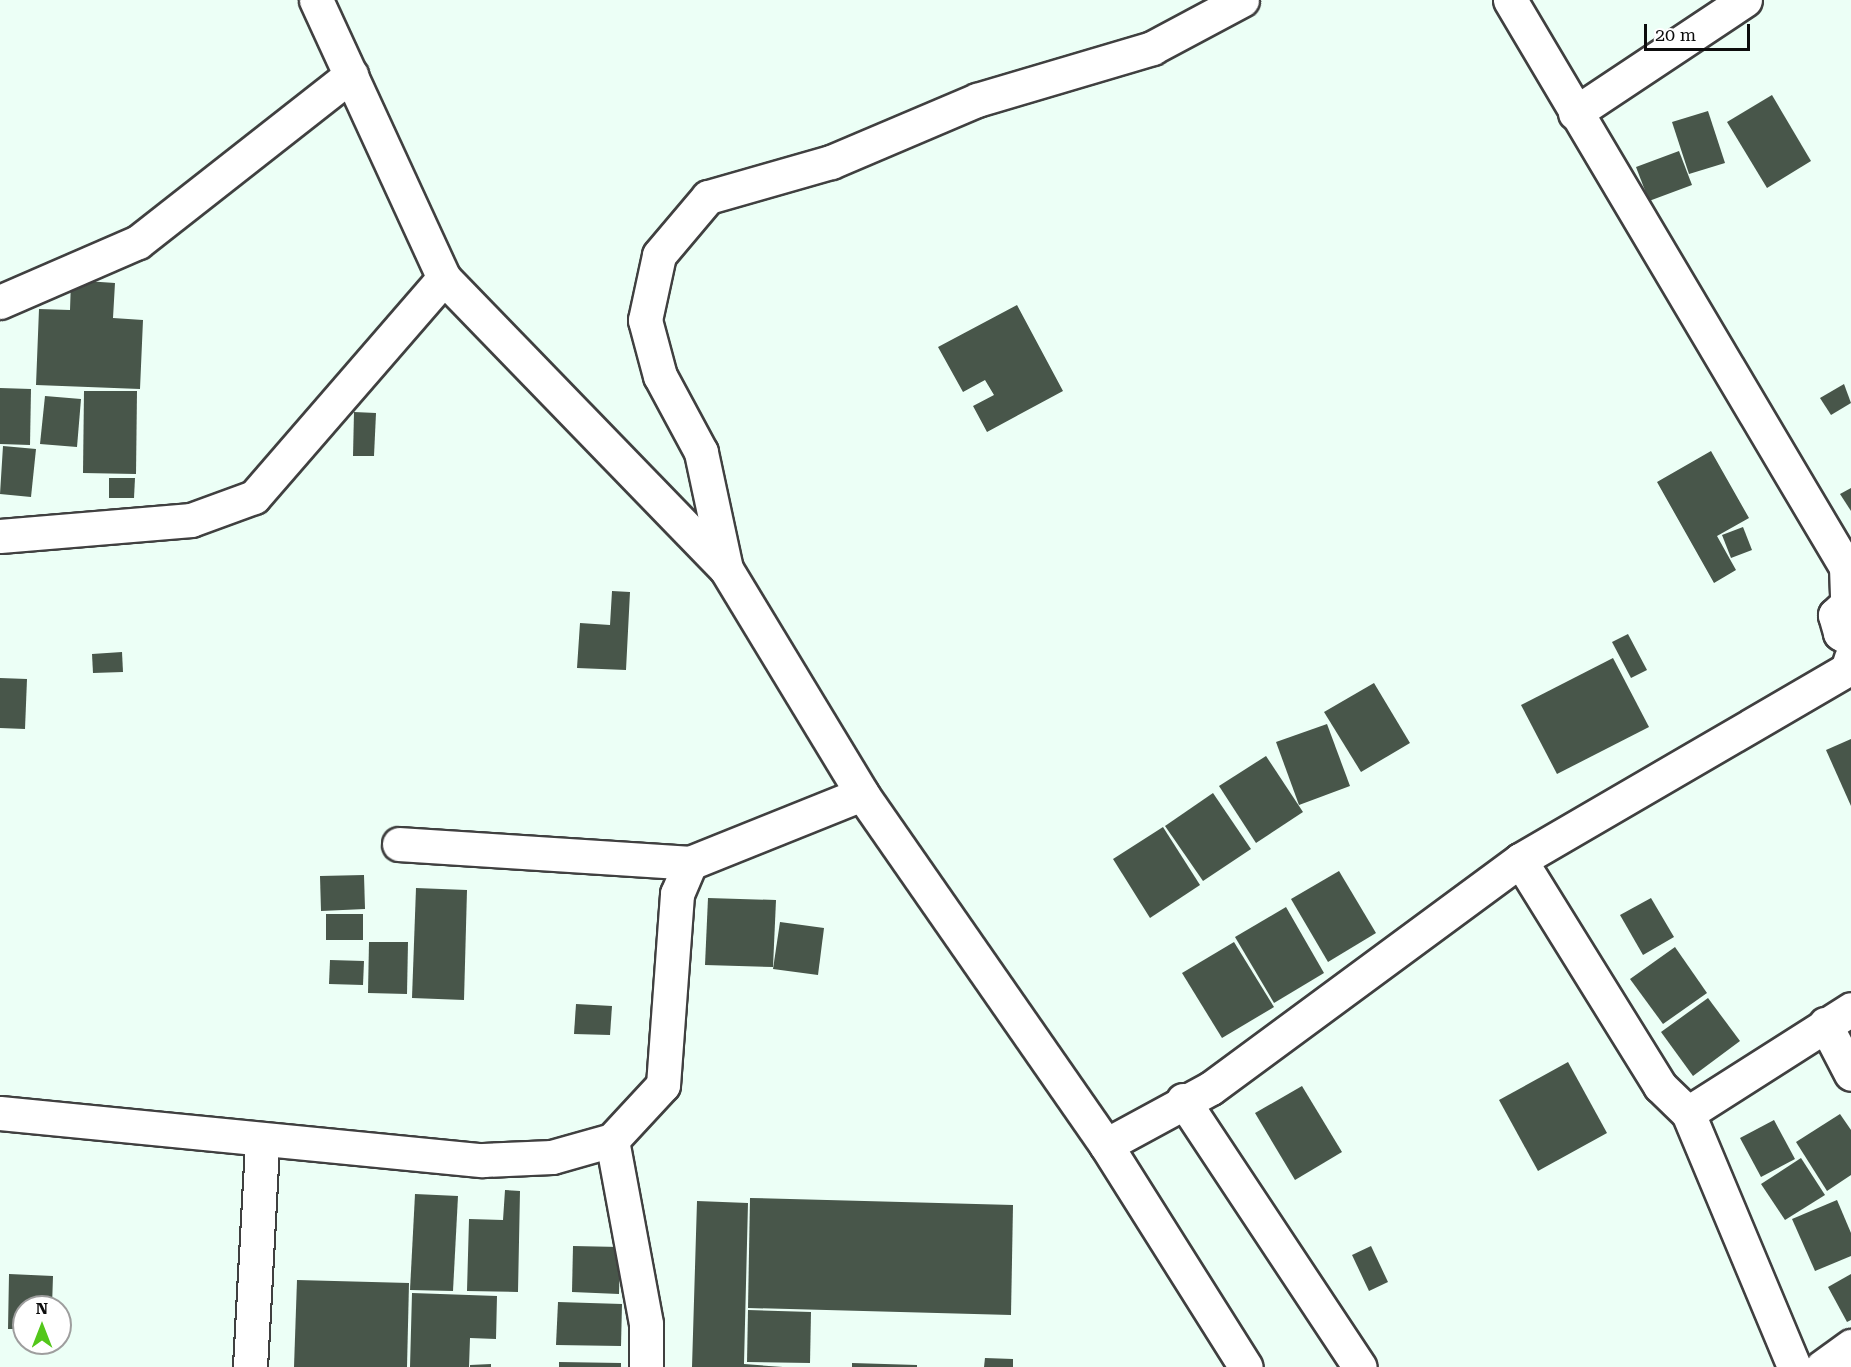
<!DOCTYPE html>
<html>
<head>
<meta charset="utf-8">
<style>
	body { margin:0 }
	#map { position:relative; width:1851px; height:1367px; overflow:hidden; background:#ecfff6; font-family:"Roboto Serif",serif }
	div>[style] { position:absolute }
	.building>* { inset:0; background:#48564a }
	.roads { filter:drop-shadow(2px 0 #404040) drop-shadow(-2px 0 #404040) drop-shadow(0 2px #404040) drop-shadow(0 -2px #404040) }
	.minor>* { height:33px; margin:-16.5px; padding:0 16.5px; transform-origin:16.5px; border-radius:16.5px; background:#fff }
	span { translate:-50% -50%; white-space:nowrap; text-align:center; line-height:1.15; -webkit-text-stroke:6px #fff; paint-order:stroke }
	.north { position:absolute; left:12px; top:1295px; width:60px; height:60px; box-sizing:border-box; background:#fff; border:2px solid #9e9e9e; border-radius:50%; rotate:0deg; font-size:16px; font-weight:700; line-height:24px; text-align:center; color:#0d0d0d }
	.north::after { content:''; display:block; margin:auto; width:21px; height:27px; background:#53c71a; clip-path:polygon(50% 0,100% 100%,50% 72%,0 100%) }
	.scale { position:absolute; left:1644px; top:24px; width:106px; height:27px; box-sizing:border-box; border:3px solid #0d0d0d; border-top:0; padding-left:8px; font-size:18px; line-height:21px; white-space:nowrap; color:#0d0d0d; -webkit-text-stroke:4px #fff; paint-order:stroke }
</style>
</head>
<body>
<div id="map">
	<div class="building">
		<div style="clip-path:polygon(1772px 95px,1811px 161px,1767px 188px,1727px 122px)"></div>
		<div style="clip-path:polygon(1708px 111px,1725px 163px,1689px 174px,1672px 122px)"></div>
		<div style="clip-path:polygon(1679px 151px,1692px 185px,1649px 201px,1636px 167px)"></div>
		<div style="clip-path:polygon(71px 280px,115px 283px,113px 318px,143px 320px,140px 389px,36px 385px,39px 309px,70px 310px)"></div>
		<div style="clip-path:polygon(1017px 305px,1063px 391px,987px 432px,973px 406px,994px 395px,985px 380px,963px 392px,938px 347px)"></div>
		<div style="clip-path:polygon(1844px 384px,1851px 403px,1831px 415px,1820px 398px)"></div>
		<div style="clip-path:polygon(0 388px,31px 389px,30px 445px,0 444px)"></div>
		<div style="clip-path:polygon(84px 391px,137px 391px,136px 474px,83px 473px)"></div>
		<div style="clip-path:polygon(45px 396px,81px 399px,77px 447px,40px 444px)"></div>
		<div style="clip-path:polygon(354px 412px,376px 413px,374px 456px,353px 456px)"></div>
		<div style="clip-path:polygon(3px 446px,36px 449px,31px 497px,0 494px)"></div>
		<div style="clip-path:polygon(1711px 451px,1749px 518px,1717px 536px,1736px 570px,1714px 583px,1657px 482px)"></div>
		<div style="clip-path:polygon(109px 478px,135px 478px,134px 498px,109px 498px)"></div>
		<div style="clip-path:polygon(1851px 488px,1851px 511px,1840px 494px)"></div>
		<div style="clip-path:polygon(1743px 527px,1752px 550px,1731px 558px,1722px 535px)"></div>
		<div style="clip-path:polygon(612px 591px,630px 592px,626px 670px,577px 668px,580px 623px,610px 625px)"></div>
		<div style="clip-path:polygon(1628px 634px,1647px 670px,1631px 678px,1612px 642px)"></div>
		<div style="clip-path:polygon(122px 652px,123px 672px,93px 673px,92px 654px)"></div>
		<div style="clip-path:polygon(1613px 658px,1649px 727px,1557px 774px,1521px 705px)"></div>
		<div style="clip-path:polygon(0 678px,27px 679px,25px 729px,0 728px)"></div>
		<div style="clip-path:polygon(1374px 683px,1410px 743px,1361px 772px,1324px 712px)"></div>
		<div style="clip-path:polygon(1327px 724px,1350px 786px,1299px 805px,1276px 742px)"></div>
		<div style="clip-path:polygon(1851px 739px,1851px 806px,1826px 750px)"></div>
		<div style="clip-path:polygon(1266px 756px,1303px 812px,1256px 843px,1219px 786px)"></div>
		<div style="clip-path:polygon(1213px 793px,1251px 849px,1203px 881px,1165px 826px)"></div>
		<div style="clip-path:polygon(1163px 827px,1200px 885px,1150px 918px,1113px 859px)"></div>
		<div style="clip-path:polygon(1339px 871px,1376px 933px,1328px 962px,1291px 899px)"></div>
		<div style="clip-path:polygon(364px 875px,365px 909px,321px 911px,320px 876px)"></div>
		<div style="clip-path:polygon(416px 888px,467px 890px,464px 1000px,412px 998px)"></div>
		<div style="clip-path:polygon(708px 898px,776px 900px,773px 967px,705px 965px)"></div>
		<div style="clip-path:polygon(1651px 898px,1674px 937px,1643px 955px,1620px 915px)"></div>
		<div style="clip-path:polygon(1286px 907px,1324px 973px,1274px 1003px,1235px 937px)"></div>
		<div style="clip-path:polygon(326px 914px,363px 914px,363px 940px,326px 940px)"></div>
		<div style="clip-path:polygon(780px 922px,824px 928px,818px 975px,773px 969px)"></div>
		<div style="clip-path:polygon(369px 942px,408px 942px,407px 994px,368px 993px)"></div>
		<div style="clip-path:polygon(1234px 942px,1274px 1007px,1222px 1038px,1182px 973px)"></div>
		<div style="clip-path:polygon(1675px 947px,1707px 993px,1663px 1024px,1630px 979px)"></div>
		<div style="clip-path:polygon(330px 960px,364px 961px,363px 985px,329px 984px)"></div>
		<div style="clip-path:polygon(1708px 998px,1740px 1041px,1693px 1076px,1661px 1032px)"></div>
		<div style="clip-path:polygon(576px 1004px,612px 1006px,610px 1035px,574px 1034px)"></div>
		<div style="clip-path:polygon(1568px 1062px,1607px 1133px,1538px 1171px,1499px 1100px)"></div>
		<div style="clip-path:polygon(1302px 1086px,1342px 1152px,1295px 1180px,1255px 1113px)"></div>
		<div style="clip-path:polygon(1840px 1114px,1851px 1130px,1851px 1175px,1827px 1191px,1796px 1142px)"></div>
		<div style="clip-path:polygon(1774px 1120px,1795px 1159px,1761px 1177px,1740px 1138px)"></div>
		<div style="clip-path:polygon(1801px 1158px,1825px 1195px,1785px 1220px,1761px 1184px)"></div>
		<div style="clip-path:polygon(505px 1190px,520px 1191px,518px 1292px,467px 1291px,469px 1219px,503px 1220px)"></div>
		<div style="clip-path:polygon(415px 1194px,458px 1196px,453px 1291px,410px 1290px)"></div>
		<div style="clip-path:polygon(750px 1198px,1013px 1205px,1011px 1315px,748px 1308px)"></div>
		<div style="clip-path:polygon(1837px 1200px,1851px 1233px,1851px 1256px,1815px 1271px,1792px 1219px)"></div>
		<div style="clip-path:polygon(697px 1201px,748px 1203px,744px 1364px,783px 1367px,692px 1367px)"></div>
		<div style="clip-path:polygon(573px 1246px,620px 1247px,619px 1294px,572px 1292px)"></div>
		<div style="clip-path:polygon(1371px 1246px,1388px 1282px,1369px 1291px,1352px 1255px)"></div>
		<div style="clip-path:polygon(9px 1274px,53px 1276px,52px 1307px,24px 1307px,24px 1329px,8px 1329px)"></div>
		<div style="clip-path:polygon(1851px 1274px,1851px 1320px,1847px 1322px,1828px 1287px)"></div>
		<div style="clip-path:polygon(297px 1280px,409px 1283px,407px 1367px,294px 1367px)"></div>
		<div style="clip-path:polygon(412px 1293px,497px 1296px,496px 1339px,470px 1338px,469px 1367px,410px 1367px)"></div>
		<div style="clip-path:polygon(558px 1302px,622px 1304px,621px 1346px,556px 1345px)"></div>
		<div style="clip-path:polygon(748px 1310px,811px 1312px,810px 1363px,747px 1362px)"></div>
		<div style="clip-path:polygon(985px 1358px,1013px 1359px,1013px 1367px,984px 1367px)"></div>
		<div style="clip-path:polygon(559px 1362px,621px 1363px,621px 1367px,559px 1367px)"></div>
		<div style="clip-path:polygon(852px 1363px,917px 1365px,917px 1367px,852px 1367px)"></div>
		<div style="clip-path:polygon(491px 1364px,491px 1367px,470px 1367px,470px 1365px)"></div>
	</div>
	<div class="roads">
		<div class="minor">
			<div style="left:316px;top:0;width:306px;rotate:65.3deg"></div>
			<div style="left:444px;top:278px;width:405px;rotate:45.9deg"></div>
			<div style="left:726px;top:569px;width:263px;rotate:58.8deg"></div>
			<div style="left:862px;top:794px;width:427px;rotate:55.2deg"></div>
			<div style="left:1106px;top:1145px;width:262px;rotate:57.8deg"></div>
			<div style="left:1510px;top:0;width:659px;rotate:59.35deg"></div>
			<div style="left:1846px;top:567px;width:34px;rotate:88deg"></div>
			<div style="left:1575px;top:113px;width:204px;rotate:-33.6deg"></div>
			<div style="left:0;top:302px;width:150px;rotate:-23.5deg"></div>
			<div style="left:138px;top:242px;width:271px;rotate:-38.1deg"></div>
			<div style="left:0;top:536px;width:192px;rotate:-4.8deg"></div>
			<div style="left:191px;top:520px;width:67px;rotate:-20.1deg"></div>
			<div style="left:254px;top:497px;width:290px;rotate:-49.1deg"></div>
			<div style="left:726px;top:569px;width:120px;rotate:-102.1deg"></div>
			<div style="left:701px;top:452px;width:86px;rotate:-118.3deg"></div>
			<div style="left:660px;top:376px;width:58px;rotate:-105deg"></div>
			<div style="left:645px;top:320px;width:66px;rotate:-77.8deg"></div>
			<div style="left:659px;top:255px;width:76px;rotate:-49.8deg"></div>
			<div style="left:708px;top:197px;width:128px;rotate:-15.9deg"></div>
			<div style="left:831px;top:162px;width:159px;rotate:-23deg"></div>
			<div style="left:977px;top:100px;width:183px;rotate:-16.5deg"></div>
			<div style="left:1152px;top:48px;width:102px;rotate:-28.1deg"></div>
			<div style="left:1851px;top:600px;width:22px;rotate:137deg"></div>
			<div style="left:1835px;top:615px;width:19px;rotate:74deg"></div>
			<div style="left:1840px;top:633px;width:13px;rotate:32deg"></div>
			<div style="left:399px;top:844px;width:292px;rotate:3.7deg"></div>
			<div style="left:1520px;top:860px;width:378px;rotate:-30.2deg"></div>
			<div style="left:1847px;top:670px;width:13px;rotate:-72deg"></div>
			<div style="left:1825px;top:1024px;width:56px;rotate:62.5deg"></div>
			<div style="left:1183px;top:1100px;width:320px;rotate:56.5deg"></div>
			<div style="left:0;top:1113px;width:485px;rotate:5.6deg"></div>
			<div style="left:483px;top:1160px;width:69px;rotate:-2.5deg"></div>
			<div style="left:552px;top:1157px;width:62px;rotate:-15.8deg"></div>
			<div style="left:612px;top:1140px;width:75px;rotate:-47.2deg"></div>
			<div style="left:663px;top:1085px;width:192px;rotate:-85.8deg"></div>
			<div style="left:677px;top:894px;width:34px;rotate:-67deg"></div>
			<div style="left:690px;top:863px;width:185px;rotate:-21.9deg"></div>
			<div style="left:1688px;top:1113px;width:193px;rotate:-32.5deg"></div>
			<div style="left:612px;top:1140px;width:187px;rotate:79.5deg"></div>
			<div style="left:646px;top:1324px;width:43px;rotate:90deg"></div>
			<div style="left:1106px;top:1145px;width:119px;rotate:-28.5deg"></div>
			<div style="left:1211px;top:1088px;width:384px;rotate:-36.4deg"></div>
			<div style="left:1520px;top:860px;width:266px;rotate:58.2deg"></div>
			<div style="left:1660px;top:1086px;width:39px;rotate:44deg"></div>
			<div style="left:1688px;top:1113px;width:275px;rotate:67.3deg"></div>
			<div style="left:250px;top:1367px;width:224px;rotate:-86.9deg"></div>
			<div style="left:1822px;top:1367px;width:36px;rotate:-36deg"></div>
		</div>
	</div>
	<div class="north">N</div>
	<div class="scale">20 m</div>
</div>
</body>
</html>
